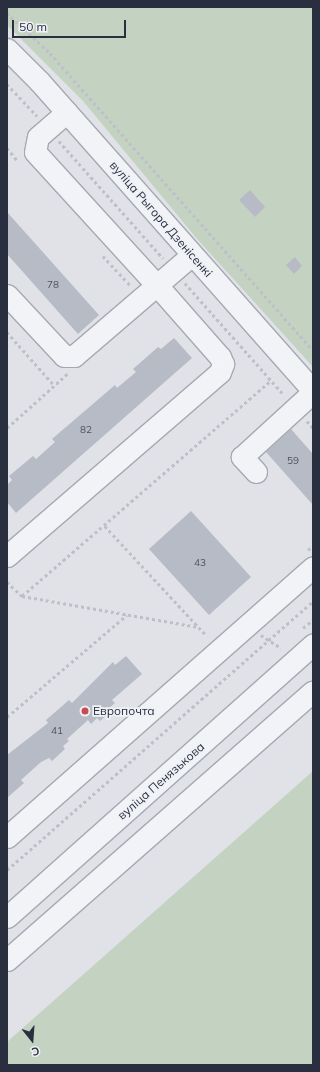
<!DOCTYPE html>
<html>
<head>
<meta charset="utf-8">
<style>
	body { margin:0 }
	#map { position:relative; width:320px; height:1072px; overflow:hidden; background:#e0e2e8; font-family:Mulish,sans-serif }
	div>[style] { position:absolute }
	.green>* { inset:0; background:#c4d2c1 }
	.building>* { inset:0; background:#b7bbc5 }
	.path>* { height:2.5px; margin-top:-1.25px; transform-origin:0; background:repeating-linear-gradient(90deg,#bec0c7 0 3px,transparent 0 6px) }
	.roads { filter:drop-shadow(1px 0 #a5a9b2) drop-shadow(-1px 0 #a5a9b2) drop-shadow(0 1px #a5a9b2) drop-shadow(0 -1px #a5a9b2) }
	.minor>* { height:21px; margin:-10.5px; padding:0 10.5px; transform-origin:10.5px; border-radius:10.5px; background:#f2f3f7 }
	.dots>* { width:11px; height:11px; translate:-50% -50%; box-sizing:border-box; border:2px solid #eff1f6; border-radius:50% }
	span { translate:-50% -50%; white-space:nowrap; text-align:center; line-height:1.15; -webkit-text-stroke:3.5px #eff1f6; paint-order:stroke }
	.number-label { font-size:10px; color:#4c5260 }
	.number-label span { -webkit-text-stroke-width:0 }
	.street-label { font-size:12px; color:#292f3f }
	.poi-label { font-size:12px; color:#292f3f }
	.left { translate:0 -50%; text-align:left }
	.frame { position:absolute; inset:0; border:8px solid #292f3f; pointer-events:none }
	.north { position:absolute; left:12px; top:1020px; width:40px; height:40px; -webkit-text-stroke:3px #eff1f6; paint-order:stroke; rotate:163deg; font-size:11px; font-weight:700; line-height:16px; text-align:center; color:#292f3f }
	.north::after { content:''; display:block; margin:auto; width:14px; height:18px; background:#292f3f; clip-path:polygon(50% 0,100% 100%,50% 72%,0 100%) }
	.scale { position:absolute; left:12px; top:20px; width:114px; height:18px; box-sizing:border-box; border:2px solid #292f3f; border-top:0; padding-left:5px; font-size:12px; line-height:14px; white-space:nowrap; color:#292f3f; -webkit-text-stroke:3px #eff1f6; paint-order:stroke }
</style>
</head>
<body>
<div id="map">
	<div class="green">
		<div style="clip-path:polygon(7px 7px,313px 7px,313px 367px,198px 240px,83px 101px,7px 25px)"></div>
		<div style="clip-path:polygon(313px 771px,313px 1065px,7px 1065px,7px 1042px)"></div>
	</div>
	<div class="building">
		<div style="clip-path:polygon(250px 190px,265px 207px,255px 217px,239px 200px)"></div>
		<div style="clip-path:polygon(7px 212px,99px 315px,78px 334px,7px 254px)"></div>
		<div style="clip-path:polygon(295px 257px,302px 266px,294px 274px,286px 265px)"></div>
		<div style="clip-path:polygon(174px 338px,192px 358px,16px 513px,7px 502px,7px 485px,12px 480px,9px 476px,33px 456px,36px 459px,55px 442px,52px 439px,115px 385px,117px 388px,136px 372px,133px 369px,158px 347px,161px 349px)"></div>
		<div style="clip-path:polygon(291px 429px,313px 454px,313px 505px,266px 452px)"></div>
		<div style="clip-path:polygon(191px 511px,251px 577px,209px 615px,149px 549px)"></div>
		<div style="clip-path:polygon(126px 656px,142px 674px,112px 700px,115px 703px,109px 708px,111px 711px,100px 721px,97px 718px,91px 724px,88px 720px,67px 739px,69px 741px,63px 746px,65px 749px,52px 761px,49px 758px,41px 762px,21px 780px,24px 783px,7px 798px,7px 755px,48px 723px,46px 720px,69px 700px,72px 703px,113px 662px,115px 665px)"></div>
	</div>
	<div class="path">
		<div style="left:7px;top:13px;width:59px;rotate:42.9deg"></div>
		<div style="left:50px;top:53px;width:397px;rotate:48.5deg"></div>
		<div style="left:7px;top:84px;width:44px;rotate:46.8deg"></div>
		<div style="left:59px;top:141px;width:157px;rotate:48.4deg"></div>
		<div style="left:7px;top:148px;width:17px;rotate:50deg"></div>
		<div style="left:103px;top:256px;width:41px;rotate:47deg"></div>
		<div style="left:185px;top:283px;width:149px;rotate:48.5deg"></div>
		<div style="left:7px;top:332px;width:71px;rotate:48.4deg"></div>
		<div style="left:307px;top:421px;width:9px;rotate:49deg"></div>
		<div style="left:7px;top:428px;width:82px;rotate:-42deg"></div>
		<div style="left:105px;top:526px;width:150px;rotate:47.2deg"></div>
		<div style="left:308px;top:550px;width:6px;rotate:-39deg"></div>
		<div style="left:7px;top:582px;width:21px;rotate:43deg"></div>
		<div style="left:22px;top:596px;width:179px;rotate:10deg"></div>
		<div style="left:22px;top:596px;width:330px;rotate:-40.9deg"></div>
		<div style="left:303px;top:628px;width:13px;rotate:-39deg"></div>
		<div style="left:261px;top:635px;width:24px;rotate:33deg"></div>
		<div style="left:7px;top:717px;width:157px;rotate:-40.4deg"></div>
		<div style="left:7px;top:870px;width:407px;rotate:-41.3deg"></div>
	</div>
	<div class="roads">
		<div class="minor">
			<div style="left:7px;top:49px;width:45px;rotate:45deg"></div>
			<div style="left:39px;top:81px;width:414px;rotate:48.5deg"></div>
			<div style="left:7px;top:295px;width:83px;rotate:46.9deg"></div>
			<div style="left:64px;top:356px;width:10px"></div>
			<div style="left:74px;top:356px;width:155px;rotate:-40.6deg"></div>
			<div style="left:256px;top:472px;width:21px;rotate:-133deg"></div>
			<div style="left:242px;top:457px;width:96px;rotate:-42.5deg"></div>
			<div style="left:7px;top:556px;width:281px;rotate:-40.8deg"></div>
			<div style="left:220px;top:372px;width:9px;rotate:-69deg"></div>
			<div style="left:223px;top:364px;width:8px;rotate:-113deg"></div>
			<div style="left:220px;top:357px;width:88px;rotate:-131.3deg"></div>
			<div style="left:162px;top:291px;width:188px;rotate:-132.4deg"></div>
			<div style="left:35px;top:152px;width:15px;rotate:-79deg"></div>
			<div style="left:38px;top:137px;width:38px;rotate:-41deg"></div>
			<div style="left:7px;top:837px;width:408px;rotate:-41.4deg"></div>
			<div style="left:7px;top:917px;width:410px;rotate:-41.7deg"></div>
			<div style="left:7px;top:960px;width:407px;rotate:-41.3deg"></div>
		</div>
	</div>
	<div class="dots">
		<div style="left:85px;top:711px;background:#c74b4f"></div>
	</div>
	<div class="number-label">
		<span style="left:53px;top:285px">78</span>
		<span style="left:86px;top:430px">82</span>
		<span style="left:293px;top:461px">59</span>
		<span style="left:200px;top:563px">43</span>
		<span style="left:57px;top:731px">41</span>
	</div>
	<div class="street-label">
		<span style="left:161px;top:219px;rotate:49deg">вуліца Рыгора Дзенісенкі</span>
		<span style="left:161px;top:781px;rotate:-41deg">вуліца Пенязькова</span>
	</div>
	<div class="poi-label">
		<span class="left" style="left:93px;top:711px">Европочта</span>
	</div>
	<div class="frame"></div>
	<div class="north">С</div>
	<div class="scale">50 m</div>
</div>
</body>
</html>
